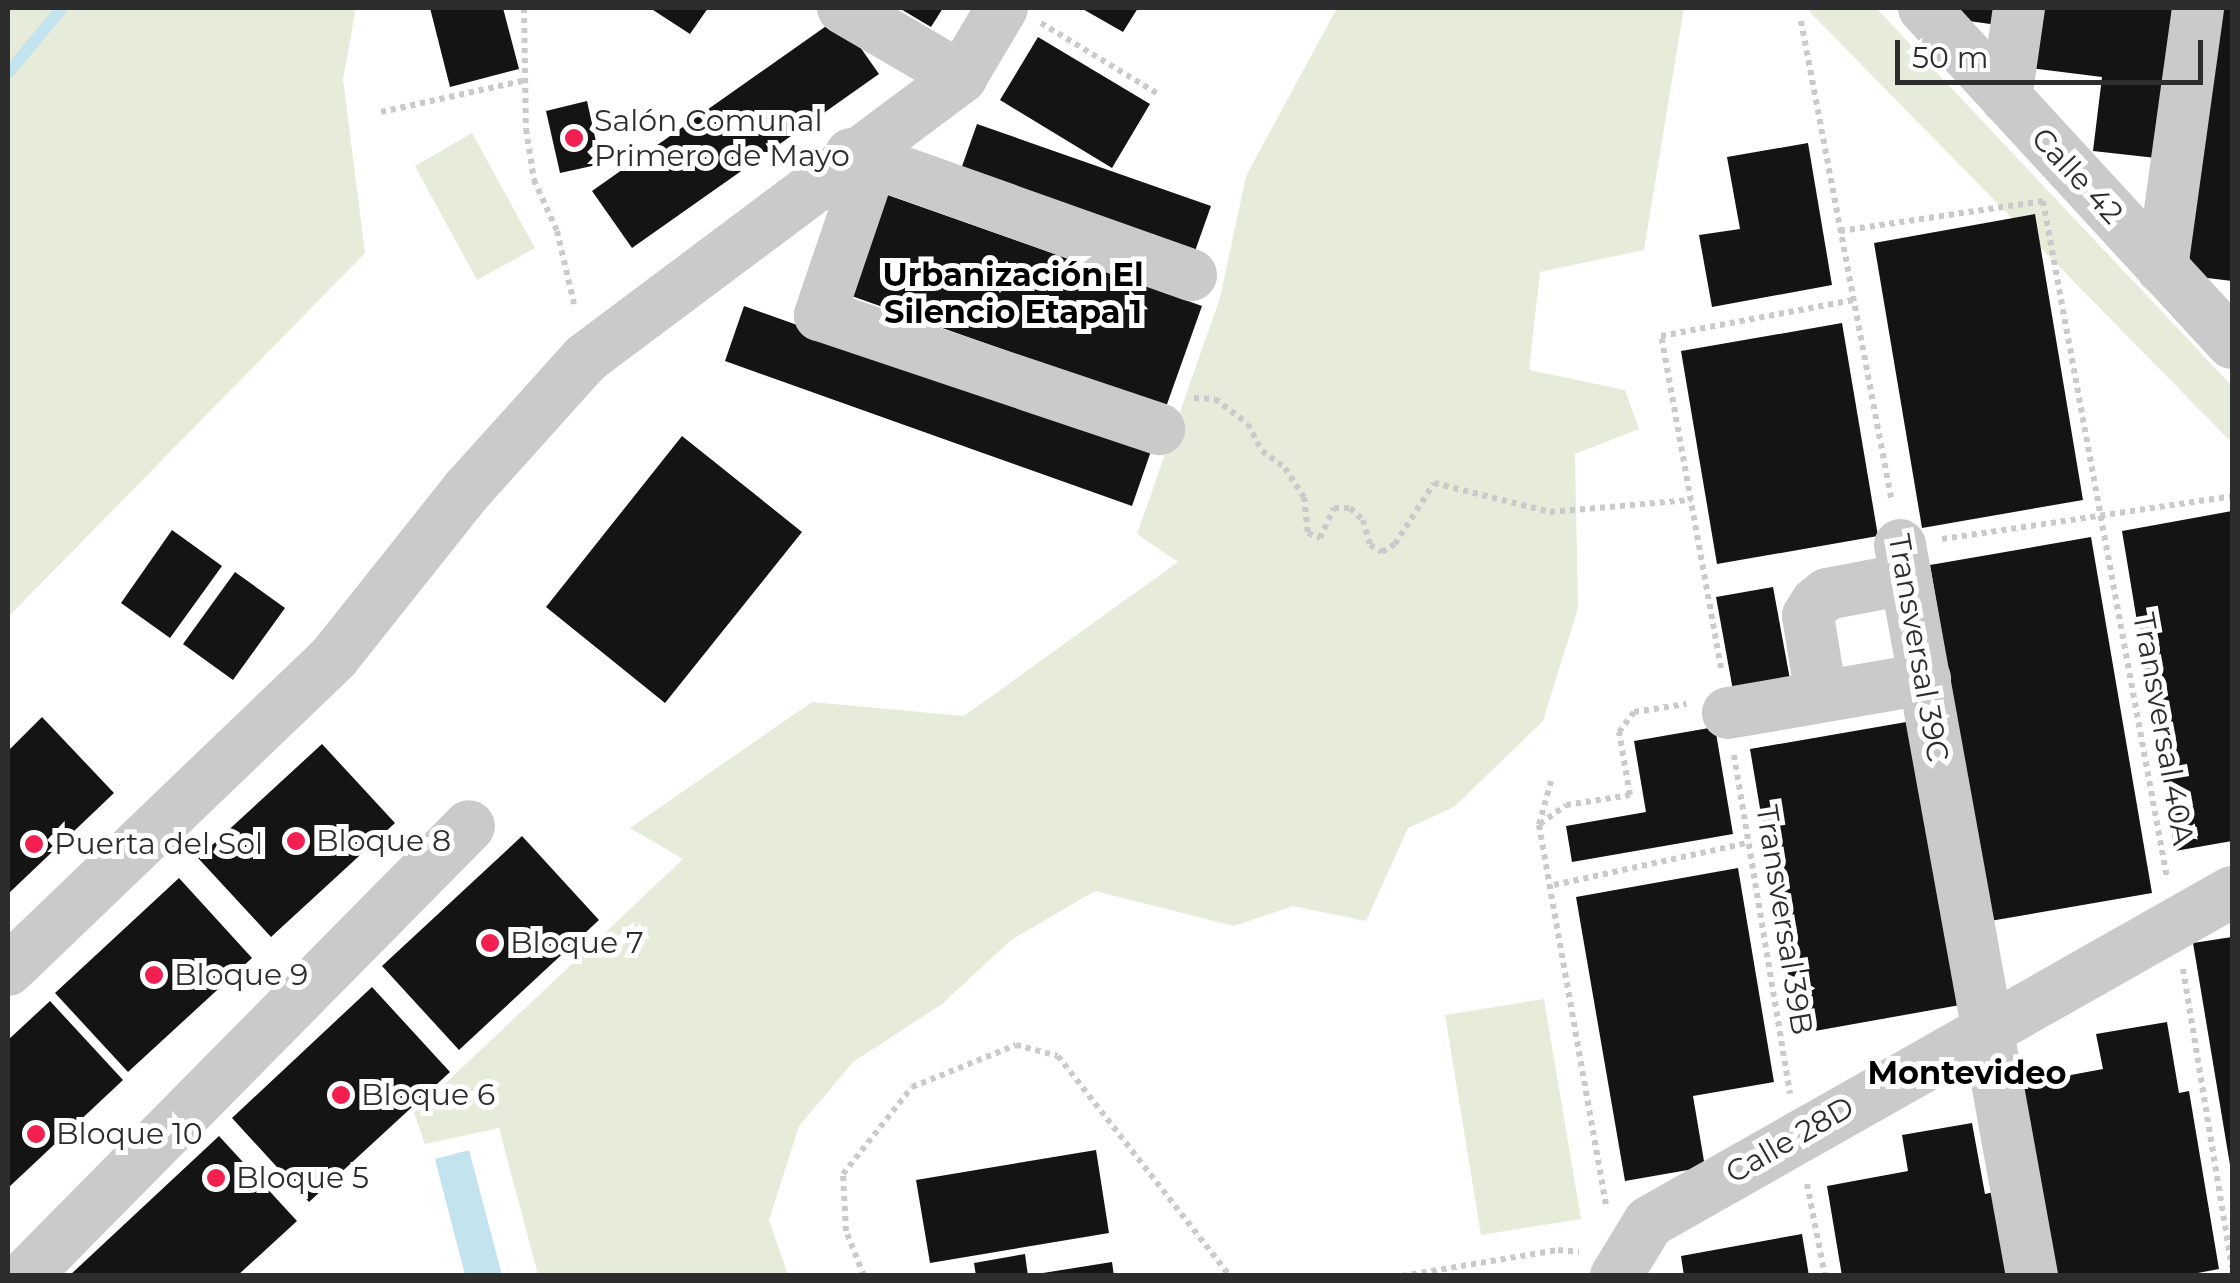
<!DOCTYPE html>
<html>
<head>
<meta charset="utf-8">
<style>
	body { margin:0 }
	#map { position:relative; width:2240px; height:1283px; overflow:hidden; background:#fff; font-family:Montserrat,sans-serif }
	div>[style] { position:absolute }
	.green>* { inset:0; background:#e6ecd9 }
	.water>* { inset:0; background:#c3e4ee }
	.stream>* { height:12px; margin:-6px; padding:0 6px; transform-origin:6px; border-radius:6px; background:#c3e4ee }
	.building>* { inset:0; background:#141414 }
	.path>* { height:6px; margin-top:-3px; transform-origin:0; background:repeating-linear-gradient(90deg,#cacaca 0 5px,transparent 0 10px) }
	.minor>* { height:52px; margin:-26px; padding:0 26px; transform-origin:26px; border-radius:26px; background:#cacaca }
	.dots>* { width:28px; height:28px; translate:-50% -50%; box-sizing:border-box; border:5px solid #fff; border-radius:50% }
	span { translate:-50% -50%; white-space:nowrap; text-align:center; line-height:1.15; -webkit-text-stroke:10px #fff; paint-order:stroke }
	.poi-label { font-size:30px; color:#2d2d2d }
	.left { translate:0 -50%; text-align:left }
	.street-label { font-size:30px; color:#2d2d2d }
	.neighbourhood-label { font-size:32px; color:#000; font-weight:700 }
	.frame { position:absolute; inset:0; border:10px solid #2d2d2d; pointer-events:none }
	.scale { position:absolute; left:1895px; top:40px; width:308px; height:45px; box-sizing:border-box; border:5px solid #2d2d2d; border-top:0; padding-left:12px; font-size:30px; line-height:35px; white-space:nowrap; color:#2d2d2d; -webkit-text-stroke:8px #fff; paint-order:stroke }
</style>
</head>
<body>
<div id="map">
	<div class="green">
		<div style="clip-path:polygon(8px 8px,356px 8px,343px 79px,365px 253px,8px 617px)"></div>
		<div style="clip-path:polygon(1337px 8px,1684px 8px,1644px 250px,1540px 272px,1529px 370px,1625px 390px,1639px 429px,1575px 454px,1578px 608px,1543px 721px,1454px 807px,1408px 828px,1366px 921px,1293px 906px,1234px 926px,1095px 891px,1011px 940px,942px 1004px,853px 1062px,799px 1126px,769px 1220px,788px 1275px,538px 1275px,499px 1128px,425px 1144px,414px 1113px,683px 859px,630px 828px,812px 702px,964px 716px,1178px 562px,1137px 534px,1220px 298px,1246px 176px)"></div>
		<div style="clip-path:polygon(1806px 8px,1876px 8px,2232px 386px,2232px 443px)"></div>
		<div style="clip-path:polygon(472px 133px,535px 248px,477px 280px,415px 166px)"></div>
		<div style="clip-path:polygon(1544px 999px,1581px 1219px,1481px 1235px,1445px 1015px)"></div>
	</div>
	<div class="water">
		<div style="clip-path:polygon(469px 1150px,502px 1275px,465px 1275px,435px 1159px)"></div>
	</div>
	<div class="stream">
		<div style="left:8px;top:73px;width:85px;rotate:-50.3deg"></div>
	</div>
	<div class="building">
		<div style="clip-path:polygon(430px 8px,503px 8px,519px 69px,450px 87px)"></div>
		<div style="clip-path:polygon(650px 8px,708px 8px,690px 34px)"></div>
		<div style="clip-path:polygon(899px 8px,943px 8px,931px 27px)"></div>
		<div style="clip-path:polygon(1081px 8px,1138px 8px,1123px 32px)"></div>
		<div style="clip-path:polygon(1933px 8px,2007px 8px,2005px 26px,1932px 16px)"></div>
		<div style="clip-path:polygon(2037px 8px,2185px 8px,2165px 159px,2093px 151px,2102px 77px,2029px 68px)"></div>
		<div style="clip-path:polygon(2210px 8px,2232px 8px,2232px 281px,2175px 274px)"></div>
		<div style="clip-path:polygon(839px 17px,879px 74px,632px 248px,592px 191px)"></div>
		<div style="clip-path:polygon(1038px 37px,1150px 104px,1112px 168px,1000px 100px)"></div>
		<div style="clip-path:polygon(587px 101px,601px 164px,560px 173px,546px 111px)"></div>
		<div style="clip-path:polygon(977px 124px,1211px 206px,1194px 254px,960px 172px)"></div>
		<div style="clip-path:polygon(1808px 143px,1832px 285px,1712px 307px,1699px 235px,1740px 229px,1727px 157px)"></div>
		<div style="clip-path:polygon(882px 193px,1202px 306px,1166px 407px,846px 294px)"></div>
		<div style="clip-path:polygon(2035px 214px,2083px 500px,1922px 528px,1874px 243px)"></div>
		<div style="clip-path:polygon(744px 306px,1151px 451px,1132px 506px,725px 361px)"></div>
		<div style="clip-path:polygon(1842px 323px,1878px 536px,1717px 564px,1681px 351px)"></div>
		<div style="clip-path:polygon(682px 436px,802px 532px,665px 703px,546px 607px)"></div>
		<div style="clip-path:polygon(2232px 511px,2232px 841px,2175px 851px,2122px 531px)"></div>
		<div style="clip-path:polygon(172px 530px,222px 566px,170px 638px,121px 603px)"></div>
		<div style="clip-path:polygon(2091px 537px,2152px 893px,1990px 921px,1930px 565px)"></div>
		<div style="clip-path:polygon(235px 572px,285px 608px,233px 680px,183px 644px)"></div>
		<div style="clip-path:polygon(1773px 587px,1791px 685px,1734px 696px,1716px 597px)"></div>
		<div style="clip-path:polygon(42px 717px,114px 793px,8px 894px,8px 751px)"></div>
		<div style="clip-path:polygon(1912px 721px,1960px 1005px,1798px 1034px,1750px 749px)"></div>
		<div style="clip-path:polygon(1715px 727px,1733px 834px,1572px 862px,1566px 826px,1646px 812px,1634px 741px)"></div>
		<div style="clip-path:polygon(322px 744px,395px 823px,271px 937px,198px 858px)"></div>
		<div style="clip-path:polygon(522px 836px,599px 920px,459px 1050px,382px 966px)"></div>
		<div style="clip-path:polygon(1738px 868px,1774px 1082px,1693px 1096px,1705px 1167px,1625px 1181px,1576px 897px)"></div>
		<div style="clip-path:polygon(179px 878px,252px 958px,128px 1072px,55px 993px)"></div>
		<div style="clip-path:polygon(2232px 937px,2232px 1165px,2230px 1165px,2193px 943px)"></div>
		<div style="clip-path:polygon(372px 987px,450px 1072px,309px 1202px,232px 1118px)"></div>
		<div style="clip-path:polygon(50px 1001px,123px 1080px,8px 1188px,8px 1040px)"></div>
		<div style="clip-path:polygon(2167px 1022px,2179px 1093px,2189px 1091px,2219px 1269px,2182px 1276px,2054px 1276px,2022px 1084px,2103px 1069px,2096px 1034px)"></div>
		<div style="clip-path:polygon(1972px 1123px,1985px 1194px,1994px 1192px,2009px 1276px,1842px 1276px,1827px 1186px,1908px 1171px,1902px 1135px)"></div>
		<div style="clip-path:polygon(219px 1136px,297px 1221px,237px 1276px,69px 1276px)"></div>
		<div style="clip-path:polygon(1096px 1150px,1109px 1233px,930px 1263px,916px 1180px)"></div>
		<div style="clip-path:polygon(1802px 1234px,1809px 1276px,1684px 1276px,1681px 1256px)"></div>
		<div style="clip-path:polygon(1025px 1254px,1028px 1276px,976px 1276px,974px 1263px)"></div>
		<div style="clip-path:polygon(1112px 1262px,1114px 1276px,1043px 1276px,1043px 1273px)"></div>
	</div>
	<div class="path">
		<div style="left:524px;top:8px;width:121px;rotate:89.1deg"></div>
		<div style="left:526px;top:129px;width:52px;rotate:81.1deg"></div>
		<div style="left:534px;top:180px;width:56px;rotate:65.7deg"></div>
		<div style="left:557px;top:231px;width:79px;rotate:76.8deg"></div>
		<div style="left:1801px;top:21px;width:489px;rotate:79.3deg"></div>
		<div style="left:1041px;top:23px;width:139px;rotate:31.2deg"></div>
		<div style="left:381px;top:112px;width:149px;rotate:-12.4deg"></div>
		<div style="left:1840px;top:231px;width:205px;rotate:-8.4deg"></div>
		<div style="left:2043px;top:201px;width:688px;rotate:79.62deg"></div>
		<div style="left:1194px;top:398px;width:21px;rotate:3deg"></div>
		<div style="left:1215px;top:399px;width:41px;rotate:37.1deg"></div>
		<div style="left:1248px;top:424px;width:30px;rotate:63deg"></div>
		<div style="left:1262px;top:451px;width:29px;rotate:36deg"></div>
		<div style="left:1285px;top:468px;width:35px;rotate:57deg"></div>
		<div style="left:1304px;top:497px;width:36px;rotate:84deg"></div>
		<div style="left:1308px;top:533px;width:13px;rotate:23deg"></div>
		<div style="left:1320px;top:538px;width:33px;rotate:-65deg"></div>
		<div style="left:1334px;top:508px;width:16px"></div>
		<div style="left:1350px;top:508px;width:18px;rotate:43deg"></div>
		<div style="left:1363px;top:520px;width:26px;rotate:74deg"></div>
		<div style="left:1370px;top:545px;width:14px;rotate:30deg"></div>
		<div style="left:1382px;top:552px;width:15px;rotate:-32deg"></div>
		<div style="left:1395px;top:544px;width:72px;rotate:-57.4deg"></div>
		<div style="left:1434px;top:483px;width:120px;rotate:14deg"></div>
		<div style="left:1550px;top:512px;width:142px;rotate:-4.9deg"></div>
		<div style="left:1942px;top:539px;width:293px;rotate:-8.4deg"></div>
		<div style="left:1721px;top:668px;width:337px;rotate:-100.2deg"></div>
		<div style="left:1661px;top:336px;width:196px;rotate:-10.6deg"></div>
		<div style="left:1734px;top:755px;width:343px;rotate:80.6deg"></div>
		<div style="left:1551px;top:781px;width:46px;rotate:105.3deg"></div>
		<div style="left:1539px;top:825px;width:386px;rotate:80deg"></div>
		<div style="left:1540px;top:824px;width:32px;rotate:-36deg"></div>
		<div style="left:1566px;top:805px;width:65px;rotate:-8.9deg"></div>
		<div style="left:1630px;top:795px;width:64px;rotate:-99.9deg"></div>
		<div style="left:1619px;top:732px;width:25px;rotate:-53deg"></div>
		<div style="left:1634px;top:712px;width:53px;rotate:-8.7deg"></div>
		<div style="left:1554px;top:885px;width:198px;rotate:-12.3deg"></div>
		<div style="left:2183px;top:969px;width:302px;rotate:80.7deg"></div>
		<div style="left:1807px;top:1184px;width:94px;rotate:78.9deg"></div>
		<div style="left:864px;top:1276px;width:48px;rotate:-111.8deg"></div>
		<div style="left:846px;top:1231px;width:57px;rotate:-93deg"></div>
		<div style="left:843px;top:1174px;width:111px;rotate:-51.6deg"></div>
		<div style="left:912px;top:1087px;width:112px;rotate:-22deg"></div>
		<div style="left:1016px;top:1045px;width:43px;rotate:14.7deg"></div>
		<div style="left:1058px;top:1056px;width:279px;rotate:52deg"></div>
		<div style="left:1402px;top:1276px;width:158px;rotate:-9.5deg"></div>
		<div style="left:1558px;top:1250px;width:21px;rotate:5deg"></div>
	</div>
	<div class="minor">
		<div style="left:843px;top:8px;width:137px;rotate:30.3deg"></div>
		<div style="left:1924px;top:8px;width:455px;rotate:47.4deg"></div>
		<div style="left:2006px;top:98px;width:91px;rotate:-81.8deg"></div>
		<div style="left:851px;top:154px;width:361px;rotate:19.6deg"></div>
		<div style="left:872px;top:162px;width:162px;rotate:108.8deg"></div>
		<div style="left:820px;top:315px;width:358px;rotate:18.6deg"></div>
		<div style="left:2162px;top:268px;width:262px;rotate:-82.1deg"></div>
		<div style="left:1900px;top:545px;width:743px;rotate:79.76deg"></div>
		<div style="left:1821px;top:696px;width:81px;rotate:-99.2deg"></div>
		<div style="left:1808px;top:616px;width:15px;rotate:-58deg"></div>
		<div style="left:1816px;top:603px;width:14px;rotate:-39deg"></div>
		<div style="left:1827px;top:594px;width:80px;rotate:-10.8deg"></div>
		<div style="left:1728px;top:713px;width:200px;rotate:-9.8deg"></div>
		<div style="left:8px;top:970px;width:453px;rotate:-43.8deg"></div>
		<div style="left:335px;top:656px;width:213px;rotate:-51.5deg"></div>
		<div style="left:468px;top:489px;width:176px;rotate:-48deg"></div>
		<div style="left:586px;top:358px;width:469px;rotate:-36.8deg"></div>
		<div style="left:961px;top:77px;width:80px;rotate:-59.3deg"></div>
		<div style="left:25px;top:1276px;width:632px;rotate:-45.38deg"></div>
		<div style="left:1616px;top:1276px;width:63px;rotate:-58.6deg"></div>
		<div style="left:1649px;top:1222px;width:670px;rotate:-29.51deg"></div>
	</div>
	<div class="dots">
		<div style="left:574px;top:138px;background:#f31f50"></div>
		<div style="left:296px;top:841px;background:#f31f50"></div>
		<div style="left:34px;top:844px;background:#f31f50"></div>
		<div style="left:490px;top:943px;background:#f31f50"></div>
		<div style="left:154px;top:975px;background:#f31f50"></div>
		<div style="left:341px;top:1095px;background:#f31f50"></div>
		<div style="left:36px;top:1134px;background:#f31f50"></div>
		<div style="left:216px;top:1178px;background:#f31f50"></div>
	</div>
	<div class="poi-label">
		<span class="left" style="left:594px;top:138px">Salón Comunal<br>Primero de Mayo</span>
		<span class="left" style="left:316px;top:841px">Bloque 8</span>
		<span class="left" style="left:54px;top:844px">Puerta del Sol</span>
		<span class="left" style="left:510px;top:943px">Bloque 7</span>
		<span class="left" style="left:174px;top:975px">Bloque 9</span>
		<span class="left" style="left:361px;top:1095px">Bloque 6</span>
		<span class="left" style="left:56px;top:1134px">Bloque 10</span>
		<span class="left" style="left:236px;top:1178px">Bloque 5</span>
	</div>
	<div class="street-label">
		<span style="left:2077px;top:176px;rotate:47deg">Calle 42</span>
		<span style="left:1918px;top:648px;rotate:80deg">Transversal 39C</span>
		<span style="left:2163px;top:729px;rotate:80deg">Transversal 40A</span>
		<span style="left:1784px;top:920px;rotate:81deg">Transversal 39B</span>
		<span style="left:1790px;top:1140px;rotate:-30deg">Calle 28D</span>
	</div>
	<div class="neighbourhood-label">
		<span style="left:1013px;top:294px">Urbanización El<br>Silencio Etapa 1</span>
		<span style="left:1967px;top:1073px">Montevideo</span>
	</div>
	<div class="frame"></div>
	<div class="scale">50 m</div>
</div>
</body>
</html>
